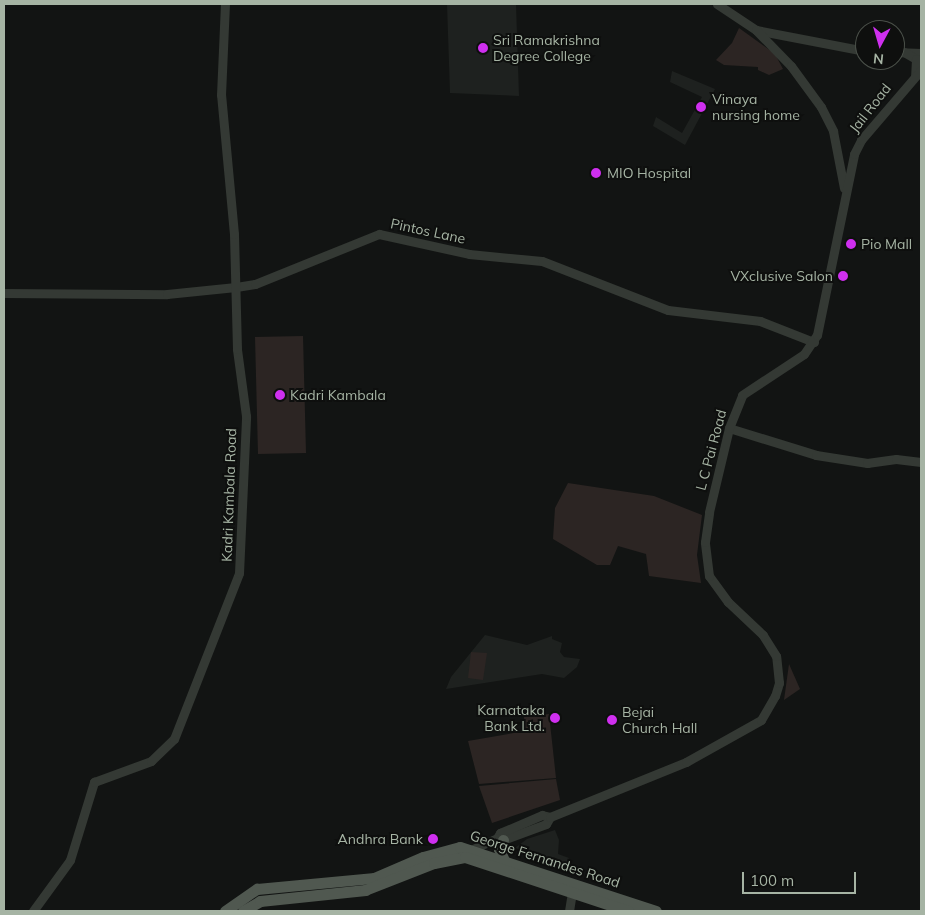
<!DOCTYPE html>
<html>
<head>
<meta charset="utf-8">
<style>
	body { margin:0 }
	#map { position:relative; width:925px; height:915px; overflow:hidden; background:#121413; font-family:Mulish,sans-serif }
	div>[style] { position:absolute }
	.built>* { inset:0; background:#1e211f }
	.green>* { inset:0; background:#2c2523 }
	.tertiary>* { height:9px; margin:-4.5px; padding:0 4.5px; transform-origin:4.5px; border-radius:4.5px; background:#343934 }
	.primary>* { height:11px; margin:-5.5px; padding:0 5.5px; transform-origin:5.5px; border-radius:5.5px; background:#505850 }
	.dots>* { width:14px; height:14px; translate:-50% -50%; box-sizing:border-box; border:2px solid #0e0f0e; border-radius:50% }
	span { translate:-50% -50%; white-space:nowrap; text-align:center; line-height:1.15; -webkit-text-stroke:4px #0e0f0e; paint-order:stroke }
	.poi-label { font-size:14px; color:#a6b4a4 }
	.left { translate:0 -50%; text-align:left }
	.right { translate:-100% -50%; text-align:right }
	.street-label { font-size:14px; color:#a6b4a4 }
	.frame { position:absolute; inset:0; border:5px solid #a6b4a4; pointer-events:none }
	.north { position:absolute; left:855px; top:20px; width:50px; height:50px; box-sizing:border-box; background:#0e0f0e; border:1px solid #4b514a; border-radius:50%; rotate:186deg; font-size:14px; font-weight:700; line-height:20px; text-align:center; color:#a6b4a4 }
	.north::after { content:''; display:block; margin:auto; width:18px; height:22px; background:#cf2fef; clip-path:polygon(50% 0,100% 100%,50% 72%,0 100%) }
	.scale { position:absolute; left:742px; top:872px; width:114px; height:22px; box-sizing:border-box; border:2px solid #a6b4a4; border-top:0; padding-left:6px; font-size:15px; line-height:18px; white-space:nowrap; color:#a6b4a4; -webkit-text-stroke:4px #0e0f0e; paint-order:stroke }
</style>
</head>
<body>
<div id="map">
	<div class="built">
		<div style="clip-path:polygon(447px 4px,516px 4px,519px 96px,450px 93px)"></div>
		<div style="clip-path:polygon(672px 71px,715px 89px,685px 145px,653px 126px,656px 117px,682px 133px,702px 97px,670px 82px)"></div>
		<div style="clip-path:polygon(485px 635px,527px 645px,552px 636px,552px 639px,562px 643px,560px 652px,564px 657px,580px 659px,577px 667px,564px 678px,542px 674px,446px 689px,451px 677px)"></div>
		<div style="clip-path:polygon(555px 830px,559px 840px,558px 854px,569px 858px,567px 867px,515px 848px,527px 839px)"></div>
	</div>
	<div class="green">
		<div style="clip-path:polygon(739px 28px,775px 54px,783px 69px,769px 75px,758px 70px,758px 67px,724px 65px,716px 60px,732px 43px)"></div>
		<div style="clip-path:polygon(303px 336px,306px 453px,258px 454px,255px 337px)"></div>
		<div style="clip-path:polygon(568px 483px,654px 496px,702px 515px,697px 555px,701px 583px,649px 576px,646px 554px,618px 546px,610px 565px,597px 565px,553px 539px,555px 508px)"></div>
		<div style="clip-path:polygon(471px 652px,487px 653px,483px 680px,468px 678px)"></div>
		<div style="clip-path:polygon(789px 664px,800px 689px,784px 700px)"></div>
		<div style="clip-path:polygon(549px 714px,556px 778px,479px 784px,468px 741px,525px 731px,524px 717px)"></div>
		<div style="clip-path:polygon(556px 779px,560px 800px,492px 823px,479px 786px)"></div>
	</div>
	<div class="tertiary">
		<div style="left:717px;top:4px;width:47px;rotate:33.7deg"></div>
		<div style="left:756px;top:30px;width:111px;rotate:10.9deg"></div>
		<div style="left:756px;top:30px;width:50px;rotate:45.8deg"></div>
		<div style="left:791px;top:66px;width:51px;rotate:53.8deg"></div>
		<div style="left:821px;top:107px;width:27px;rotate:63deg"></div>
		<div style="left:833px;top:131px;width:58px;rotate:79.1deg"></div>
		<div style="left:895px;top:52px;width:26px;rotate:2deg"></div>
		<div style="left:904px;top:52px;width:14px;rotate:30deg"></div>
		<div style="left:916px;top:59px;width:17px;rotate:93deg"></div>
		<div style="left:4px;top:293px;width:163px;rotate:0.4deg"></div>
		<div style="left:167px;top:294px;width:69px;rotate:-5.8deg"></div>
		<div style="left:236px;top:287px;width:19px;rotate:-9deg"></div>
		<div style="left:255px;top:284px;width:134px;rotate:-22deg"></div>
		<div style="left:379px;top:234px;width:92px;rotate:12.5deg"></div>
		<div style="left:469px;top:254px;width:73px;rotate:5.5deg"></div>
		<div style="left:542px;top:261px;width:135px;rotate:21.3deg"></div>
		<div style="left:668px;top:310px;width:93px;rotate:6.8deg"></div>
		<div style="left:760px;top:321px;width:58px;rotate:21.3deg"></div>
		<div style="left:729px;top:428px;width:91px;rotate:17.2deg"></div>
		<div style="left:816px;top:455px;width:52px;rotate:8.9deg"></div>
		<div style="left:867px;top:463px;width:29px;rotate:-8deg"></div>
		<div style="left:896px;top:459px;width:25px;rotate:7deg"></div>
		<div style="left:542px;top:815px;width:8px;rotate:14deg"></div>
		<div style="left:550px;top:817px;width:8px;rotate:120deg"></div>
		<div style="left:546px;top:824px;width:46px;rotate:159.6deg"></div>
		<div style="left:503px;top:840px;width:6px;rotate:-162deg"></div>
		<div style="left:497px;top:838px;width:6px;rotate:-59deg"></div>
		<div style="left:500px;top:833px;width:46px;rotate:-23.2deg"></div>
		<div style="left:550px;top:817px;width:147px;rotate:-22deg"></div>
		<div style="left:686px;top:762px;width:86px;rotate:-29.2deg"></div>
		<div style="left:761px;top:720px;width:28px;rotate:-60deg"></div>
		<div style="left:775px;top:696px;width:14px;rotate:-73deg"></div>
		<div style="left:779px;top:683px;width:27px;rotate:-96deg"></div>
		<div style="left:776px;top:656px;width:25px;rotate:-122deg"></div>
		<div style="left:763px;top:635px;width:48px;rotate:-136.7deg"></div>
		<div style="left:728px;top:602px;width:32px;rotate:-126deg"></div>
		<div style="left:709px;top:576px;width:34px;rotate:-97deg"></div>
		<div style="left:705px;top:542px;width:30px;rotate:-82deg"></div>
		<div style="left:709px;top:512px;width:86px;rotate:-76.6deg"></div>
		<div style="left:729px;top:428px;width:35px;rotate:-68deg"></div>
		<div style="left:742px;top:395px;width:74px;rotate:-33.5deg"></div>
		<div style="left:804px;top:354px;width:23px;rotate:-56deg"></div>
		<div style="left:817px;top:335px;width:185px;rotate:-78.4deg"></div>
		<div style="left:854px;top:154px;width:16px;rotate:-63deg"></div>
		<div style="left:861px;top:140px;width:92px;rotate:-49.4deg"></div>
		<div style="left:466px;top:852px;width:34px;rotate:-24deg"></div>
		<div style="left:33px;top:911px;width:63px;rotate:-54deg"></div>
		<div style="left:70px;top:860px;width:82px;rotate:-72.9deg"></div>
		<div style="left:94px;top:782px;width:61px;rotate:-20.2deg"></div>
		<div style="left:151px;top:761px;width:32px;rotate:-44deg"></div>
		<div style="left:174px;top:739px;width:178px;rotate:-68.6deg"></div>
		<div style="left:239px;top:573px;width:157px;rotate:-87.4deg"></div>
		<div style="left:246px;top:416px;width:68px;rotate:-97.7deg"></div>
		<div style="left:237px;top:349px;width:115px;rotate:-91.5deg"></div>
		<div style="left:234px;top:234px;width:140px;rotate:-95.3deg"></div>
		<div style="left:221px;top:95px;width:91px;rotate:-87.5deg"></div>
		<div style="left:569px;top:911px;width:24px;rotate:-81deg"></div>
	</div>
	<div class="primary">
		<div style="left:503px;top:840px;width:10px;rotate:114deg"></div>
		<div style="left:499px;top:849px;width:12px;rotate:66deg"></div>
		<div style="left:225px;top:911px;width:39px;rotate:-35deg"></div>
		<div style="left:257px;top:889px;width:118px;rotate:-5.4deg"></div>
		<div style="left:374px;top:878px;width:53px;rotate:-23.2deg"></div>
		<div style="left:423px;top:857px;width:38px;rotate:-15deg"></div>
		<div style="left:460px;top:847px;width:206px;rotate:18.1deg"></div>
		<div style="left:243px;top:911px;width:20px;rotate:-30deg"></div>
		<div style="left:260px;top:901px;width:106px;rotate:-6deg"></div>
		<div style="left:365px;top:890px;width:74px;rotate:-21.4deg"></div>
		<div style="left:434px;top:863px;width:32px;rotate:-11deg"></div>
		<div style="left:465px;top:857px;width:172px;rotate:18.3deg"></div>
	</div>
	<div class="dots">
		<div style="left:483px;top:48px;background:#cf2fef"></div>
		<div style="left:701px;top:107px;background:#cf2fef"></div>
		<div style="left:596px;top:173px;background:#cf2fef"></div>
		<div style="left:851px;top:244px;background:#cf2fef"></div>
		<div style="left:843px;top:276px;background:#cf2fef"></div>
		<div style="left:280px;top:395px;background:#cf2fef"></div>
		<div style="left:555px;top:718px;background:#cf2fef"></div>
		<div style="left:612px;top:720px;background:#cf2fef"></div>
		<div style="left:433px;top:839px;background:#cf2fef"></div>
	</div>
	<div class="poi-label">
		<span class="left" style="left:493px;top:48px">Sri Ramakrishna<br>Degree College</span>
		<span class="left" style="left:712px;top:107px">Vinaya<br>nursing home</span>
		<span class="left" style="left:607px;top:173px">MIO Hospital</span>
		<span class="left" style="left:861px;top:244px">Pio Mall</span>
		<span class="right" style="left:833px;top:276px">VXclusive Salon</span>
		<span class="left" style="left:290px;top:395px">Kadri Kambala</span>
		<span class="right" style="left:545px;top:718px">Karnataka<br>Bank Ltd.</span>
		<span class="left" style="left:622px;top:720px">Bejai<br>Church Hall</span>
		<span class="right" style="left:423px;top:839px">Andhra Bank</span>
	</div>
	<div class="street-label">
		<span style="left:870px;top:108px;rotate:-52deg">Jail Road</span>
		<span style="left:428px;top:231px;rotate:12deg">Pintos Lane</span>
		<span style="left:711px;top:450px;rotate:-75deg">L C Pai Road</span>
		<span style="left:229px;top:495px;rotate:-88deg">Kadri Kambala Road</span>
		<span style="left:545px;top:859px;rotate:18deg">George Fernandes Road</span>
	</div>
	<div class="frame"></div>
	<div class="north">N</div>
	<div class="scale">100 m</div>
</div>
</body>
</html>
